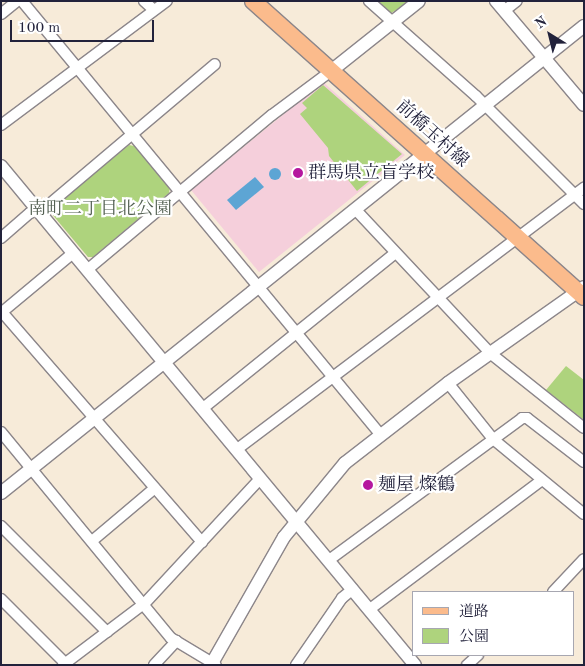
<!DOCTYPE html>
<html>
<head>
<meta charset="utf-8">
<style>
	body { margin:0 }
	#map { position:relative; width:585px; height:666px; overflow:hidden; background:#f7ebd9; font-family:"Old Standard TT","Noto Serif JP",serif }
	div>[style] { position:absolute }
	.built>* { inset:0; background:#f5cfdb }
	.green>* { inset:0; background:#aed37d }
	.water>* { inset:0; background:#5da5d4 }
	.round { border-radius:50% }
	.roads { filter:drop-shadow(1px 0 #8c868a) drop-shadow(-1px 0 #8c868a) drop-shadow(0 1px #8c868a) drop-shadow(0 -1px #8c868a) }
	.minor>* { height:10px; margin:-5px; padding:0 5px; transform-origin:5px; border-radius:5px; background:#fff }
	.tertiary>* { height:12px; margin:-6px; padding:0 6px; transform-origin:6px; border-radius:6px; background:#fff }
	.primary>* { height:16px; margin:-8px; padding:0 8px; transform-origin:8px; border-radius:8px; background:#fbbb8c }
	.dots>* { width:14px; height:14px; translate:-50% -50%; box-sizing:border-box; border:2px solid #fff; border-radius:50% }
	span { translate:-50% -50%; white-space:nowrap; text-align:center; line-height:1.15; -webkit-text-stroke:4.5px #fff; paint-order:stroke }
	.street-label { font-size:18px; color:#22223b }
	.poi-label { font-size:18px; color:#22223b }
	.left { translate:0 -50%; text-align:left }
	.park-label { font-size:18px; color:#536052 }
	.frame { position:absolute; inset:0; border:2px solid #22223b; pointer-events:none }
	.legend { position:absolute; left:412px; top:591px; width:162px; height:65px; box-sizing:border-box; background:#fff; border:1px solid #a7a7b1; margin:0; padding:6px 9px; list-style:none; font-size:15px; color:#22223b }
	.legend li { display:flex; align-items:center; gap:10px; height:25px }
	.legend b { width:25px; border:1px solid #a7a7b1 }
	.north { position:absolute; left:525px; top:10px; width:50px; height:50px; -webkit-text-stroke:4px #fff; paint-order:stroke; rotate:324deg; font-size:14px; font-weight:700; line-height:20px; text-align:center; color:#22223b }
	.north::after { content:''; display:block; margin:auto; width:18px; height:22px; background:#22223b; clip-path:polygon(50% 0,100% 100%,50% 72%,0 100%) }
	.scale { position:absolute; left:10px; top:20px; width:144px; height:22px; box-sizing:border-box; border:2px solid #22223b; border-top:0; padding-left:6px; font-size:15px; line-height:18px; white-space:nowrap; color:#22223b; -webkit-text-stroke:4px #fff; paint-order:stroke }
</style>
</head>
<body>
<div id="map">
	<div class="built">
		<div style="clip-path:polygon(323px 82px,405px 155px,259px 272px,191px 190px)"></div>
	</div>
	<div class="green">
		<div style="clip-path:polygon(378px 1px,412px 1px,391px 13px)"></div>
		<div style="clip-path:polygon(323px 85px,402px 154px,357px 191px,329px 156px,328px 148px,300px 114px,307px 108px,302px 103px)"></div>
		<div style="clip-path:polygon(129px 145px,134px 146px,170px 187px,169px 193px,93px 257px,88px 257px,51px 213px,53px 207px)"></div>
		<div style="clip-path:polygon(566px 366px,584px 380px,584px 420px,546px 390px)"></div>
	</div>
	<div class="water">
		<div class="round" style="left:269px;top:168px;width:12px;height:12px"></div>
		<div style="clip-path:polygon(255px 177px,264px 187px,236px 210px,227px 200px)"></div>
	</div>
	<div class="roads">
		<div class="minor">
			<div style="left:22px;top:1px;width:562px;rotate:50.42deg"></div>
			<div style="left:144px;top:1px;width:13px;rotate:42deg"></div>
			<div style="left:369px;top:1px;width:143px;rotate:41.6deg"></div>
			<div style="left:476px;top:96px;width:153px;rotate:45deg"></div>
			<div style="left:504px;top:11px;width:16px;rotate:-38deg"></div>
			<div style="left:1px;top:14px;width:21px;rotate:-39deg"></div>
			<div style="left:1px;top:125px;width:207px;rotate:-36.8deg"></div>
			<div style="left:355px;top:209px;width:197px;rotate:46.8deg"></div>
			<div style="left:490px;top:353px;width:120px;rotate:38.6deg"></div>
			<div style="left:1px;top:238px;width:38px;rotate:-41deg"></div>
			<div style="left:30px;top:213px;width:17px;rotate:-21deg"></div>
			<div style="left:46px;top:207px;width:221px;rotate:-40.2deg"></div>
			<div style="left:87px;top:270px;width:241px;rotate:-40deg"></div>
			<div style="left:272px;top:115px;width:74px;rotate:-36.7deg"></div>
			<div style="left:2px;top:312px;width:305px;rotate:49deg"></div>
			<div style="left:1px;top:313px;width:94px;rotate:-39.8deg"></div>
			<div style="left:448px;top:383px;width:72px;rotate:51.2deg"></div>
			<div style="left:493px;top:439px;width:118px;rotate:39.5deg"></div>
			<div style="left:202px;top:409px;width:248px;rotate:-38.9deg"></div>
			<div style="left:1px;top:432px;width:267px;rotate:50.5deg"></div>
			<div style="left:171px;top:638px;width:52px;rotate:31deg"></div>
			<div style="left:236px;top:450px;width:436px;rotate:-37deg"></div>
			<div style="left:1px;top:526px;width:150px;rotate:45deg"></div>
			<div style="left:92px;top:541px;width:82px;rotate:-40.1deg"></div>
			<div style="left:329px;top:560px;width:240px;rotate:-36.3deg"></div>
			<div style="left:522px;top:418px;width:5px"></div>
			<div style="left:527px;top:418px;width:72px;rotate:37.7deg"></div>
			<div style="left:553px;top:592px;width:45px;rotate:-46.8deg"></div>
			<div style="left:1px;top:599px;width:93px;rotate:45deg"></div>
			<div style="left:370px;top:609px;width:215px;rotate:-36.9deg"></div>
			<div style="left:63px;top:665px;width:103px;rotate:-37.1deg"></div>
			<div style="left:145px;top:603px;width:169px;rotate:-47.2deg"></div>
			<div style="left:154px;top:665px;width:33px;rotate:-47deg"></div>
			<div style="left:296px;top:665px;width:81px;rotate:-55.5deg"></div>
			<div style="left:342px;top:598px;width:14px;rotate:-39deg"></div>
			<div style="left:467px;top:665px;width:15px;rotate:-42deg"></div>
		</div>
		<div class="tertiary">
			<div style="left:496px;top:1px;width:136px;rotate:49.8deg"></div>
			<div style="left:331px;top:71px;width:112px;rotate:-38.5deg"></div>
			<div style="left:1px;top:166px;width:648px;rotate:50.32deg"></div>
			<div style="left:1px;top:493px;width:747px;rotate:-38.7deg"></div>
			<div style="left:211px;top:665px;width:147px;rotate:-60.3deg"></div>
			<div style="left:284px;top:537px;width:96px;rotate:-50.5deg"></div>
			<div style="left:345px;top:463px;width:130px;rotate:-37.8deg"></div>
			<div style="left:448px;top:383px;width:166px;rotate:-35.2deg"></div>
		</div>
		<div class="primary">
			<div style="left:253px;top:1px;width:444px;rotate:41.8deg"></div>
		</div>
	</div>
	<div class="dots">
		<div style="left:298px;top:173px;background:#b5179e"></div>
		<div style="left:368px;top:485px;background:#b5179e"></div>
	</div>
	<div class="street-label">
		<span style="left:432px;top:134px;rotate:42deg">前橋玉村線</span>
	</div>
	<div class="poi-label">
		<span class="left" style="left:308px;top:173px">群馬県立盲学校</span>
		<span class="left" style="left:378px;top:485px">麺屋 燦鶴</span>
	</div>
	<div class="park-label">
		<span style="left:100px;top:209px">南町二丁目北公園</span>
	</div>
	<div class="frame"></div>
	<ul class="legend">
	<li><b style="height:6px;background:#fbbb8c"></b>道路</li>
	<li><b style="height:14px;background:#aed37d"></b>公園</li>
	</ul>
	<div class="north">N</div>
	<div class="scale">100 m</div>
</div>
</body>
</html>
